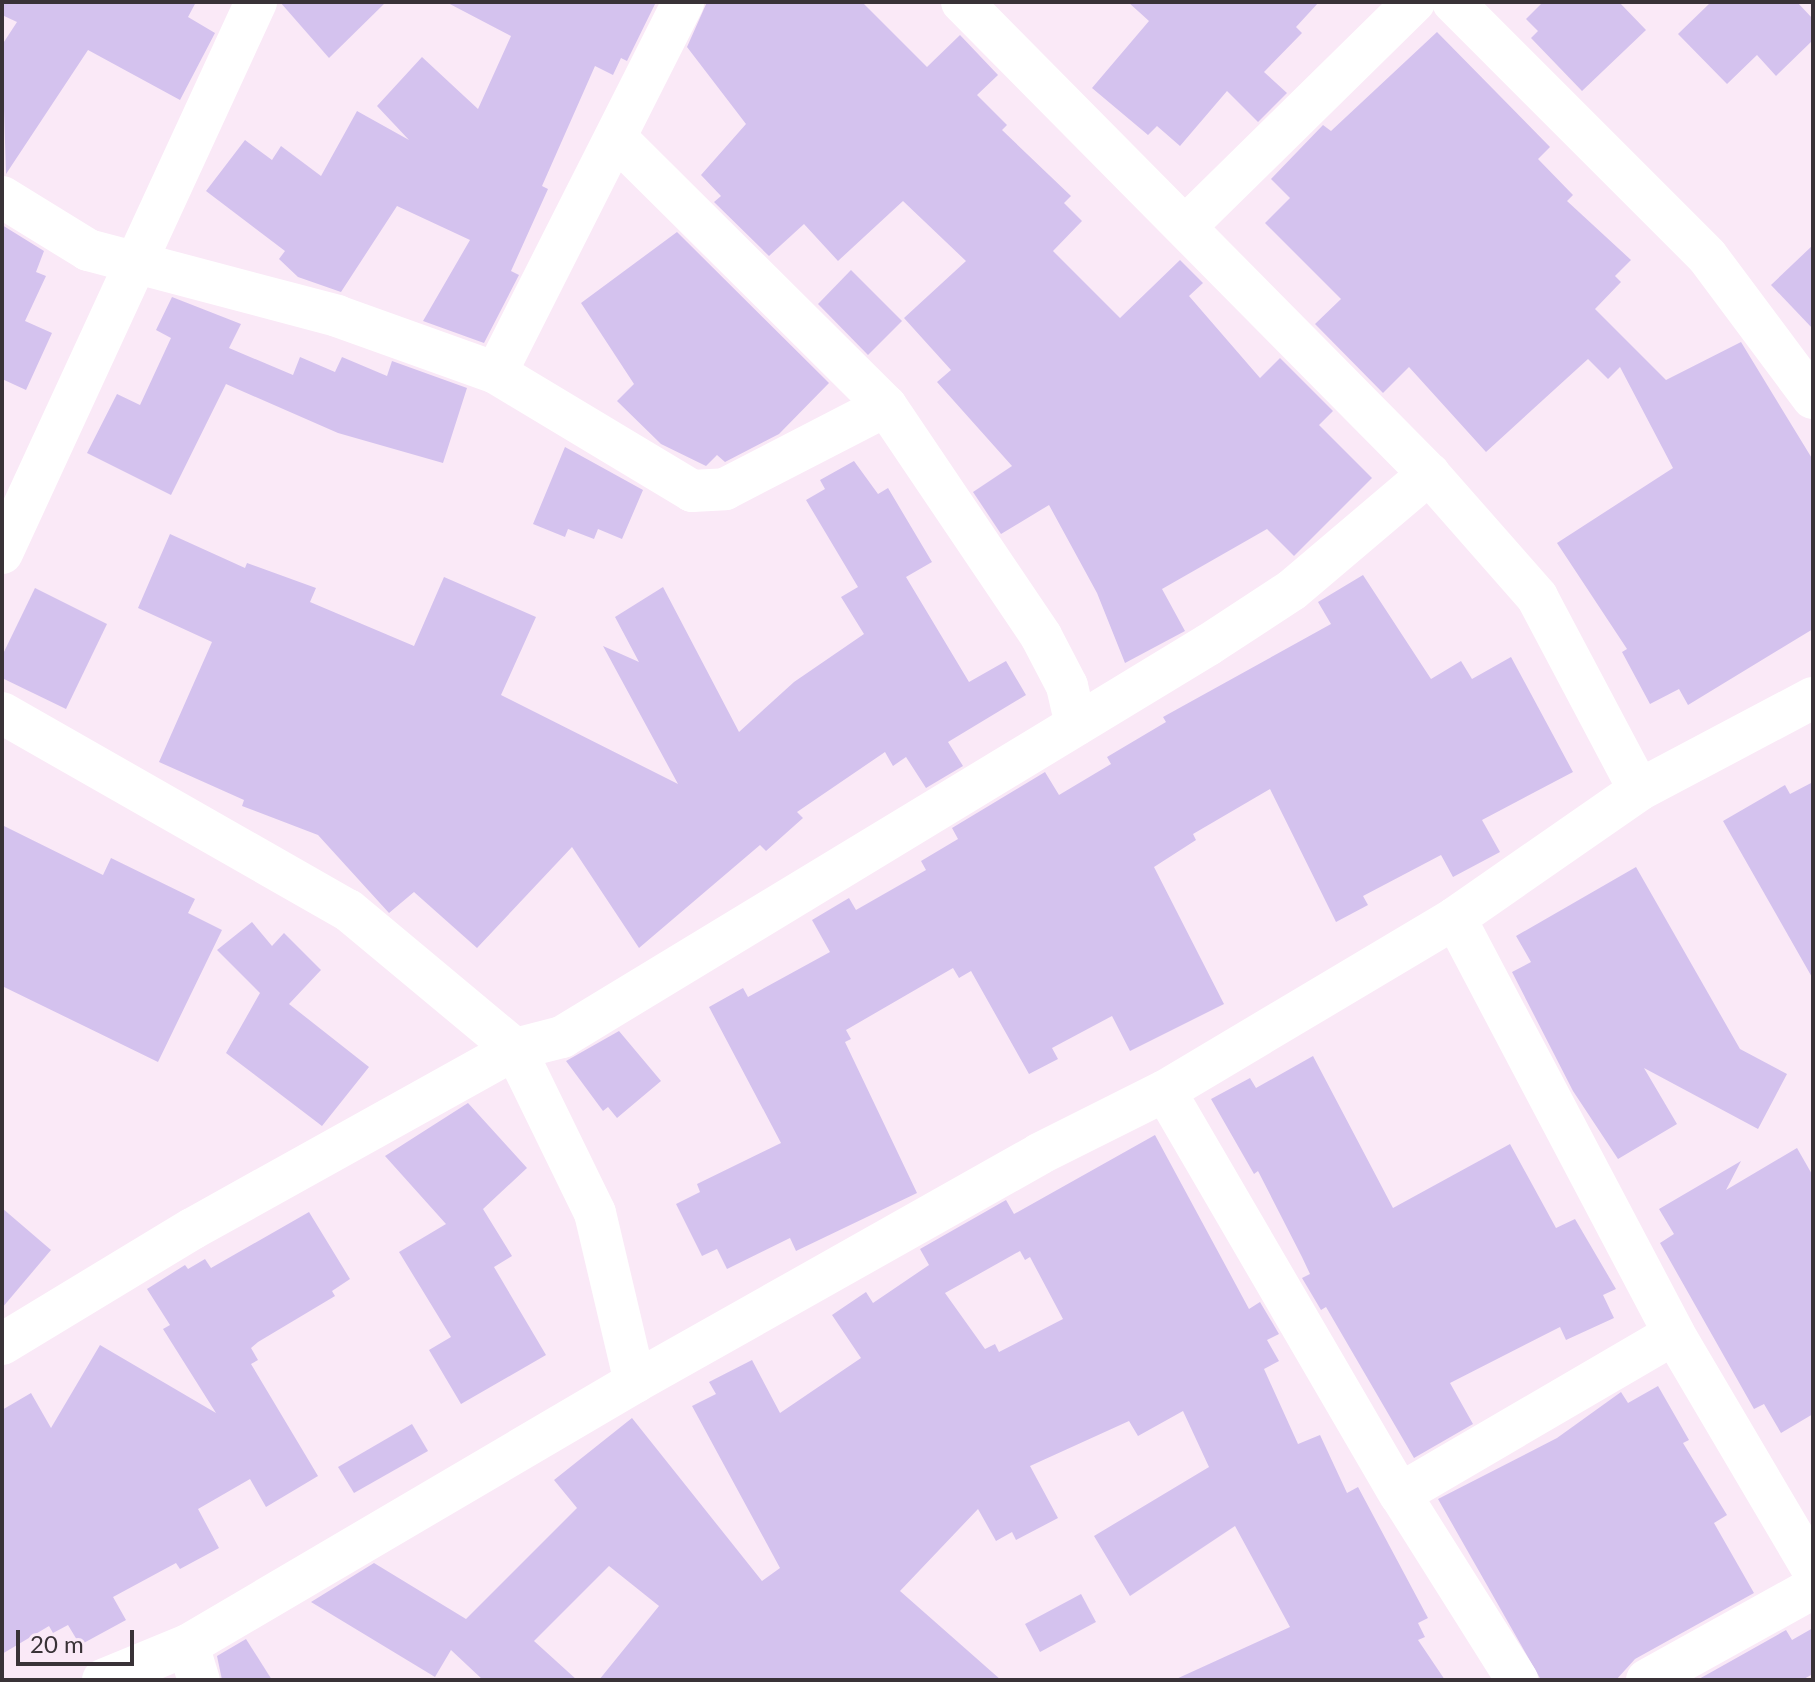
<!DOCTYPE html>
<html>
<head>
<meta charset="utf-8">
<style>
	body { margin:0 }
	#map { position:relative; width:1815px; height:1682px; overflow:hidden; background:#fae9f7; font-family:Lato,sans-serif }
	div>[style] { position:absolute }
	.building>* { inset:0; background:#d4c2ee }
	.minor>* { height:42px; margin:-21px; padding:0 21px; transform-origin:21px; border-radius:21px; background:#fff }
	span { translate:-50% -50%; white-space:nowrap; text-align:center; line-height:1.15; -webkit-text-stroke:6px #fae9f7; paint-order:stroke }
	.frame { position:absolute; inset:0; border:4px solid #393237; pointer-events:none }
	.scale { position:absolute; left:16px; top:1630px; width:118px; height:36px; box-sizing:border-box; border:4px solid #393237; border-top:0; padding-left:10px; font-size:24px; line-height:28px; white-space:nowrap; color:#393237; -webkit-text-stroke:6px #fae9f7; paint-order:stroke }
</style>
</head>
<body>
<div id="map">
	<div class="building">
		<div style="clip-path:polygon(2px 2px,196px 2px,188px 17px,215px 33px,180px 100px,88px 50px,6px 174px,2px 45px,17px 22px,2px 15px)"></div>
		<div style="clip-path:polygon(280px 2px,386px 2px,329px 58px)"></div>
		<div style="clip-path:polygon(446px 2px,656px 2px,627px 61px,621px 58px,613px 75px,595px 66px,542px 186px,548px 189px,511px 271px,519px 275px,484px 343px,423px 321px,470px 240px,397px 206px,341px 292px,298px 277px,279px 259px,285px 251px,206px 191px,245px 140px,272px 160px,281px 146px,321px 176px,357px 111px,409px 140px,377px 106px,422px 57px,478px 109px,511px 36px)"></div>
		<div style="clip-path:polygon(707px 2px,862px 2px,927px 67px,960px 35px,998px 75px,977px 95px,1007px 125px,1002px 130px,1071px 196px,1064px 203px,1082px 221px,1053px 251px,1120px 318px,1180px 260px,1203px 283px,1189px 296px,1260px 378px,1280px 358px,1333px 411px,1319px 425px,1372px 478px,1294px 556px,1267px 529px,1162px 589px,1185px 631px,1125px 663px,1097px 593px,1049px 505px,1001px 534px,973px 492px,1012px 466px,937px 382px,951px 370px,904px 318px,966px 261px,903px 201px,838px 261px,804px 224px,769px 256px,714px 202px,721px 196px,701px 175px,746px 124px,687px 47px)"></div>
		<div style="clip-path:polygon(1128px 2px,1319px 2px,1296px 27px,1302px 33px,1264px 72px,1287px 93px,1258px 122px,1227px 91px,1180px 146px,1157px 126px,1148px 135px,1092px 88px,1149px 21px)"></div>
		<div style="clip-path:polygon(1543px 2px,1619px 2px,1646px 30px,1582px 91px,1531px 38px,1538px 31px,1526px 19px)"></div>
		<div style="clip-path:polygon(1711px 2px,1797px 2px,1813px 19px,1813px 40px,1776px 76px,1757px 55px,1727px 84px,1678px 34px)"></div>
		<div style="clip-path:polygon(1437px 32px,1550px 147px,1538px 159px,1573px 195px,1567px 201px,1631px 260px,1615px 276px,1621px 282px,1595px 309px,1666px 380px,1741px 342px,1813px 460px,1813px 629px,1688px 705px,1679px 689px,1650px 704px,1622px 652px,1627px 649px,1557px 543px,1673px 468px,1620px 367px,1608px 379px,1588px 359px,1486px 452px,1409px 367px,1383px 393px,1315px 324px,1341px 299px,1265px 223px,1290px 198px,1271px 179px,1323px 125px,1331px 131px)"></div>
		<div style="clip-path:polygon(2px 225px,44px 251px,36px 272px,46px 276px,25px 321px,52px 333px,26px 390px,2px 379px)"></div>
		<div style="clip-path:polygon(677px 232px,829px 383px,779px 434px,725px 462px,717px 455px,706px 466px,661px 444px,617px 401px,634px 384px,581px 303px)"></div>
		<div style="clip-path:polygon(1813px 245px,1813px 329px,1771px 285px)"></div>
		<div style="clip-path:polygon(851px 270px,902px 321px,868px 355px,818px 304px)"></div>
		<div style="clip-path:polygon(172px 297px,241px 324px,229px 348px,293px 375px,300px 357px,335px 372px,342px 357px,387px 376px,392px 361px,467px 388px,443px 463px,338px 433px,226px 384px,171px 495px,87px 453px,117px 394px,140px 405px,171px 338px,156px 330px)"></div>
		<div style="clip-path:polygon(565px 447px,643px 490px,622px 539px,598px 529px,594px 539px,568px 529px,565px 537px,533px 524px)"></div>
		<div style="clip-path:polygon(854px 461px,878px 494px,888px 488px,932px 562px,906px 577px,969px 682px,1006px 661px,1026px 695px,948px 742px,963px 766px,926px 788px,906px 757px,893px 766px,885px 752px,797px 812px,803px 818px,766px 851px,760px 845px,639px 948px,572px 847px,477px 948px,414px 892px,389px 913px,318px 835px,242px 806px,244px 800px,159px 762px,212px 642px,138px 608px,170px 534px,245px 568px,247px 563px,316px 588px,310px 602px,414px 646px,444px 577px,536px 617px,501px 695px,678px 784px,603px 646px,639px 662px,615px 617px,663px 587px,739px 732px,794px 682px,864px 634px,841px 597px,858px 587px,806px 500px,825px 489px,820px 480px)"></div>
		<div style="clip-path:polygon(1363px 575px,1431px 679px,1461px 661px,1472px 679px,1511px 657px,1573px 772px,1482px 820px,1500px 852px,1453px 877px,1441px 855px,1363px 896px,1368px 905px,1336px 922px,1270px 789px,1193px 834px,1196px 840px,1154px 867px,1224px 1004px,1130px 1051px,1112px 1016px,1052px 1048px,1058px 1059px,1029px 1074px,971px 971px,959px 978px,953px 968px,846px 1030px,851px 1039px,845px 1042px,917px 1193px,796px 1251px,790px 1238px,727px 1269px,717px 1249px,702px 1256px,676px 1204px,700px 1192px,697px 1184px,781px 1143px,709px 1007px,743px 988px,748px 997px,830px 952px,812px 920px,849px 898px,856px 910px,926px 870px,921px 861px,958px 839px,952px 828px,1045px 772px,1059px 795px,1111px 764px,1107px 757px,1166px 722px,1163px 717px,1331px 624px,1318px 602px)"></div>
		<div style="clip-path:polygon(35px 588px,107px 624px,66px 709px,2px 678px,2px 656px)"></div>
		<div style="clip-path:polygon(1813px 782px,1813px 979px,1723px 821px,1785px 785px,1790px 794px)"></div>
		<div style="clip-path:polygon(2px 825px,103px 875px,111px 858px,195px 899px,188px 913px,222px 930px,158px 1062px,2px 986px)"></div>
		<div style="clip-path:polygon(1636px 867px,1740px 1049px,1787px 1074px,1758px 1129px,1644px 1068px,1677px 1124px,1618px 1159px,1573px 1091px,1512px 972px,1531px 962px,1516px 936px)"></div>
		<div style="clip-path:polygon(252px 922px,272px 946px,284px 933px,321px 970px,289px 1004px,369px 1067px,322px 1126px,226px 1053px,260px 993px,217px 950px)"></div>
		<div style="clip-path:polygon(619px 1031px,661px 1081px,617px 1118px,608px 1107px,603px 1111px,566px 1061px)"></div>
		<div style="clip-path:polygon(1313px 1056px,1393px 1208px,1510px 1144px,1556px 1228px,1575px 1219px,1616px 1289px,1603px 1295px,1614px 1318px,1566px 1340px,1560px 1327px,1450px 1383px,1473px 1424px,1414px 1458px,1326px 1307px,1321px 1310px,1302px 1278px,1310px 1274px,1302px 1257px,1258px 1171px,1254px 1174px,1211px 1099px,1250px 1078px,1256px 1088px)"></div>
		<div style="clip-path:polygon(468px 1103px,527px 1168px,483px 1209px,512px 1256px,494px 1267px,546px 1355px,461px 1404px,429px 1350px,451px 1337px,399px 1252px,446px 1224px,385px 1156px)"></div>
		<div style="clip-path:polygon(evenodd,1155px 1135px,1249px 1309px,1260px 1302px,1279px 1334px,1267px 1340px,1279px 1361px,1264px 1369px,1298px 1444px,1320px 1435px,1347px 1493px,1358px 1487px,1428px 1618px,1418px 1623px,1425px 1637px,1418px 1640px,1445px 1680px,1174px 1680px,1290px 1627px,1235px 1526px,1130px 1596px,1094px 1536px,1209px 1467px,1183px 1411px,1138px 1436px,1129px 1421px,1030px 1466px,1058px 1518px,1016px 1540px,1012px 1532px,996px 1541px,978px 1509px,900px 1591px,1001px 1680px,599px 1680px,659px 1606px,609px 1566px,534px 1641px,577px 1680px,483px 1680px,451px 1650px,435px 1677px,311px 1602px,374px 1563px,466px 1619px,577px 1508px,554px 1480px,632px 1418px,762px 1581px,780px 1568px,692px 1406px,716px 1394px,709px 1382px,752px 1360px,780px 1413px,861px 1358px,832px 1315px,866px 1292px,873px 1303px,929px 1265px,920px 1249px,1006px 1200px,1014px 1214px,1155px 1135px,1020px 1251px,1025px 1260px,1030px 1257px,1063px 1319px,999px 1352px,995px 1344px,985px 1349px,945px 1293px,1020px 1251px)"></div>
		<div style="clip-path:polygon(1797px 1148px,1813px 1176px,1813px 1414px,1781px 1433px,1764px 1404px,1754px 1409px,1660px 1243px,1674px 1234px,1659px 1209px,1741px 1161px,1726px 1190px)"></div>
		<div style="clip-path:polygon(2px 1208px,51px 1250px,2px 1308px)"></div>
		<div style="clip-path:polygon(309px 1212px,350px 1279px,332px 1291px,335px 1296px,258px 1342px,251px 1348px,258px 1360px,251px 1364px,318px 1476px,266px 1507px,250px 1479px,198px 1509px,219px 1548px,180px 1569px,176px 1563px,113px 1597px,126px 1620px,80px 1645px,68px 1625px,53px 1633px,49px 1626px,2px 1654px,2px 1410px,31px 1393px,51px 1428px,100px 1345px,216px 1413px,163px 1329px,170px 1325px,147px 1289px,185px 1265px,188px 1269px,205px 1259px,211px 1268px)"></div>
		<div style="clip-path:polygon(1658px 1386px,1689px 1440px,1683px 1443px,1727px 1515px,1714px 1523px,1754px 1593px,1635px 1659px,1616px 1680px,1541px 1680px,1438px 1499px,1557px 1438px,1621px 1392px,1628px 1403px)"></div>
		<div style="clip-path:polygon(412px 1424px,428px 1451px,354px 1493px,338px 1467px)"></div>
		<div style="clip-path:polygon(1081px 1594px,1096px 1622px,1040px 1652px,1025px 1624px)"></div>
		<div style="clip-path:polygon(1813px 1628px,1813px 1674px,1802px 1680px,1699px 1679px,1786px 1630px,1792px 1640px)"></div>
		<div style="clip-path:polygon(246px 1639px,272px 1680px,222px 1680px,217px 1656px)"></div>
	</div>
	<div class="minor">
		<div style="left:962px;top:2px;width:664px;rotate:45.31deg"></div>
		<div style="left:1429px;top:474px;width:164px;rotate:48.7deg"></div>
		<div style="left:1537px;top:597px;width:218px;rotate:62.1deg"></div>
		<div style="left:1453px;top:2px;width:359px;rotate:45deg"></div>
		<div style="left:1707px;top:256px;width:177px;rotate:53.3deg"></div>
		<div style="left:617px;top:139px;width:379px;rotate:44.8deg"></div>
		<div style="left:2px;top:197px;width:101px;rotate:31.6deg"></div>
		<div style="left:88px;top:250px;width:258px;rotate:14.8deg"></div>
		<div style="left:337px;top:316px;width:169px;rotate:19.7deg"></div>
		<div style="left:496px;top:373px;width:229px;rotate:31deg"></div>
		<div style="left:692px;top:491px;width:33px;rotate:-3deg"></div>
		<div style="left:725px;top:489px;width:181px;rotate:-27.3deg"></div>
		<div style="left:886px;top:406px;width:277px;rotate:56deg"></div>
		<div style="left:1041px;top:636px;width:56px;rotate:62.5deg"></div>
		<div style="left:1067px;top:686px;width:40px;rotate:77deg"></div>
		<div style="left:1186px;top:226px;width:320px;rotate:-44.5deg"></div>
		<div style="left:496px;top:373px;width:415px;rotate:-63.2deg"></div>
		<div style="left:2px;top:553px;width:607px;rotate:-65.25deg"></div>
		<div style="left:2px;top:713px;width:398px;rotate:29.7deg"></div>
		<div style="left:348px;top:910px;width:217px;rotate:39.8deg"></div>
		<div style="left:515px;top:1049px;width:182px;rotate:64deg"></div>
		<div style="left:595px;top:1213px;width:174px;rotate:76.7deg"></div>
		<div style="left:1455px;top:918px;width:470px;rotate:62.2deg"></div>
		<div style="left:1674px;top:1334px;width:274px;rotate:59.5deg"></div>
		<div style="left:1165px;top:1091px;width:467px;rotate:59.8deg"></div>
		<div style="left:1400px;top:1494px;width:220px;rotate:57.8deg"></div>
		<div style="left:2px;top:1344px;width:222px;rotate:-31.2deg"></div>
		<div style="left:192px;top:1229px;width:370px;rotate:-29.1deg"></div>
		<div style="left:515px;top:1049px;width:49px;rotate:-14.3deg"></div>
		<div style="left:562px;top:1037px;width:756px;rotate:-31.25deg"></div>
		<div style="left:1208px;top:645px;width:100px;rotate:-33.2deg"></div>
		<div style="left:1292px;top:590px;width:180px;rotate:-40.3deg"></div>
		<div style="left:1400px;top:1494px;width:317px;rotate:-30.3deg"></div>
		<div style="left:188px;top:1645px;width:37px;rotate:73deg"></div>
		<div style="left:103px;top:1680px;width:92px;rotate:-22.4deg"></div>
		<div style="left:188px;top:1645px;width:519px;rotate:-30.47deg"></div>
		<div style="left:635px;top:1382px;width:464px;rotate:-29.4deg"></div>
		<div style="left:1039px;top:1154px;width:141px;rotate:-26.6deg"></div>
		<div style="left:1165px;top:1091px;width:338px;rotate:-30.8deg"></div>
		<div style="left:1455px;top:918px;width:224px;rotate:-34.8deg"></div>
		<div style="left:1639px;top:790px;width:197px;rotate:-27.9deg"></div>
		<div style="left:1647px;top:1680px;width:190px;rotate:-29deg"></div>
	</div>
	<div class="frame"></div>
	<div class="scale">20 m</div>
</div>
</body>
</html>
